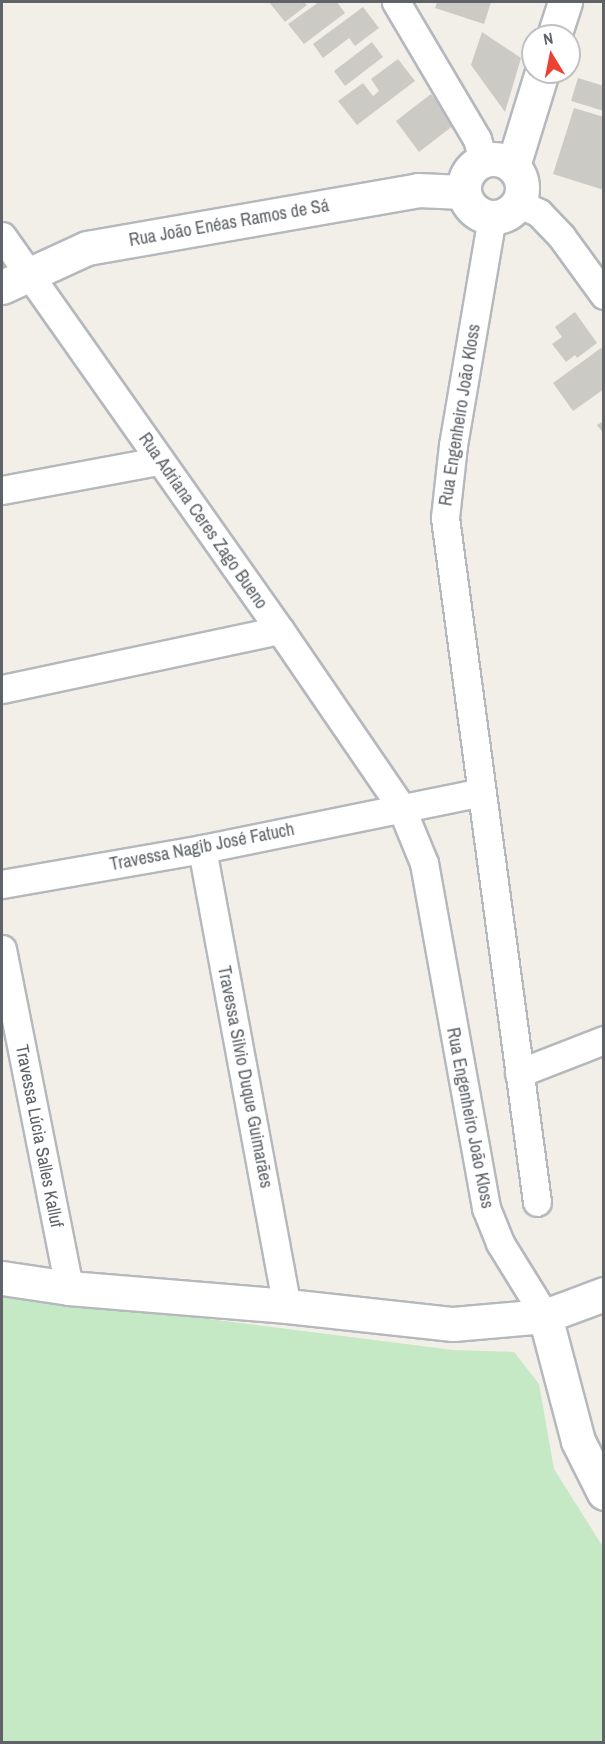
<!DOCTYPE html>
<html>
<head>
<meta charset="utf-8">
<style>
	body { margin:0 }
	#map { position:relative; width:605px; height:1744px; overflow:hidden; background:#f1efe8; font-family:"Archivo Narrow",sans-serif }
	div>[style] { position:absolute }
	.green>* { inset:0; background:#c5e8c5 }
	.building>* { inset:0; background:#cccac5 }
	.roads { filter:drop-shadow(2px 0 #b5b8bc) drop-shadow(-2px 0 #b5b8bc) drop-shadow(0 2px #b5b8bc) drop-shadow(0 -2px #b5b8bc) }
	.street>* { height:27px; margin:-13.5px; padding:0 13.5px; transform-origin:13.5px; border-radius:13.5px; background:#fff }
	.secondary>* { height:33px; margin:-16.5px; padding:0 16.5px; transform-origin:16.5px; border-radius:16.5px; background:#fff }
	.secondary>.ring { margin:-16.5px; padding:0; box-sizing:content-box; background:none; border:33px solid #fff; border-radius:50% }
	span { translate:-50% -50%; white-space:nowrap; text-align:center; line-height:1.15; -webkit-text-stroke:6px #fff; paint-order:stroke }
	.street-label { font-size:18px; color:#5f6368 }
	.frame { position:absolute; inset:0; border:3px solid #5f6368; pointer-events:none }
	.north { position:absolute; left:521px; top:24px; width:60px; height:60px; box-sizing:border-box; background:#fff; border:2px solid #bfc1c3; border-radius:50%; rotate:350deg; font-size:16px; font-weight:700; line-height:24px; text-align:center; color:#5f6368 }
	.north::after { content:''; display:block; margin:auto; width:21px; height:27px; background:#ea4335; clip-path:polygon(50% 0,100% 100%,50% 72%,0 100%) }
</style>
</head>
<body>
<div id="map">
	<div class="green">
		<div style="clip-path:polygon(2px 1293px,453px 1350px,514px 1352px,539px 1384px,554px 1469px,603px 1547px,603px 1742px,2px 1742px)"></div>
	</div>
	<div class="building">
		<div style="clip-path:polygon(269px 2px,304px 2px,307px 5px,285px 22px)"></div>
		<div style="clip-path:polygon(319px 2px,337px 2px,345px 13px,304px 44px,288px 24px)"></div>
		<div style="clip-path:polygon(437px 2px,491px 2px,484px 24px,435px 8px)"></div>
		<div style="clip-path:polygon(363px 7px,379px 28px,355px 46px,349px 38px,323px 58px,313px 44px)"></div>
		<div style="clip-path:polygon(482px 32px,521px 58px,505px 112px,471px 65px)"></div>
		<div style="clip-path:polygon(372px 42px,383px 57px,345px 86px,334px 71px)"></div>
		<div style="clip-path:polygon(398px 59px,415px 81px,357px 125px,338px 101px,363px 83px,373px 96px,379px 91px,371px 79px)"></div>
		<div style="clip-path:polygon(578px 78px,604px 86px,604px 111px,571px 101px)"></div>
		<div style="clip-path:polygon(431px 94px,454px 125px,419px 152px,396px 121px)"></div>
		<div style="clip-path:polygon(574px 108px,604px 117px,604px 190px,553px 174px)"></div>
		<div style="clip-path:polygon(575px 312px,597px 343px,577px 358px,575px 355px,566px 362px,552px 344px,562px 337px,555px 327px)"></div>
		<div style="clip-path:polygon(601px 348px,604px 351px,604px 389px,573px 411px,553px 383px)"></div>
		<div style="clip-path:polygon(604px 421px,604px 434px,597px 425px)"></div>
	</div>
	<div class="roads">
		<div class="street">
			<div style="left:396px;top:2px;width:159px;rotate:59.4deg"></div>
			<div style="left:477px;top:139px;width:22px;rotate:74deg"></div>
			<div style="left:518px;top:203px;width:23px;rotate:25deg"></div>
			<div style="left:539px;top:213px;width:32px;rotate:46deg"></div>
			<div style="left:561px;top:236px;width:73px;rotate:53.9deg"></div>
			<div style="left:492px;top:217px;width:231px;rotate:99.7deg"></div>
			<div style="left:453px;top:445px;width:73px;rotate:96.3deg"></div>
			<div style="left:445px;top:518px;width:690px;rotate:82.34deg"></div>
			<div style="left:2px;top:236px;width:482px;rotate:54.8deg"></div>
			<div style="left:280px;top:630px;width:214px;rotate:55.6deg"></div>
			<div style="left:401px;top:807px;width:61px;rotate:67.7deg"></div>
			<div style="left:424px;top:863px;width:351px;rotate:79.8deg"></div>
			<div style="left:486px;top:1208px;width:38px;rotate:68deg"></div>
			<div style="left:500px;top:1243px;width:86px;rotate:58.3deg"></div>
			<div style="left:2px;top:490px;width:160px;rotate:-10.5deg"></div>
			<div style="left:2px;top:689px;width:284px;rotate:-12deg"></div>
			<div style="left:202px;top:849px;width:465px;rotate:79.5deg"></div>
			<div style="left:2px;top:884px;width:203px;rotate:-9.9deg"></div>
			<div style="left:202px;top:849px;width:285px;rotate:-11.5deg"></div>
			<div style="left:2px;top:949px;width:346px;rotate:78.8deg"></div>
			<div style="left:519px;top:1073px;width:91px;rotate:-21.2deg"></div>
		</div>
		<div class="secondary">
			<div style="left:554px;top:36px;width:36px;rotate:-72deg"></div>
			<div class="ring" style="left:464px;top:159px;width:25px;height:25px"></div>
			<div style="left:513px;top:166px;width:98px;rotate:-72.9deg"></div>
			<div style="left:2px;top:287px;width:94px;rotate:-24.6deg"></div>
			<div style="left:87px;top:248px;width:336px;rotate:-9.9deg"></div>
			<div style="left:418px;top:190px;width:45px;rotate:2.5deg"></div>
			<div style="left:2px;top:1278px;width:68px;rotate:8.5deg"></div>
			<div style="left:69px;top:1288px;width:219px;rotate:4.7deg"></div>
			<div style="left:287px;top:1306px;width:167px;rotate:6.2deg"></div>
			<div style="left:453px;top:1324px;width:92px;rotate:-5deg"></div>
			<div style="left:545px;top:1316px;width:63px;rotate:-20.4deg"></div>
			<div style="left:545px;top:1316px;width:129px;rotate:75.2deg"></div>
			<div style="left:578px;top:1441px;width:58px;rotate:63.4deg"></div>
		</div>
	</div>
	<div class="street-label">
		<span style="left:229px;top:223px;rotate:-10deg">Rua João Enéas Ramos de Sá</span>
		<span style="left:460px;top:415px;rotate:-81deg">Rua Engenheiro João Kloss</span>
		<span style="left:203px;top:521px;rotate:55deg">Rua Adriana Ceres Zago Bueno</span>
		<span style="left:202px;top:847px;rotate:-11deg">Travessa Nagib José Fatuch</span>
		<span style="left:245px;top:1077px;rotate:79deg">Travessa Silvio Duque Guimarães</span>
		<span style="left:470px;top:1118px;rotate:79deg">Rua Engenheiro João Kloss</span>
		<span style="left:39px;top:1136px;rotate:79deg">Travessa Lúcia Salles Kalluf</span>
	</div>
	<div class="frame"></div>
	<div class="north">N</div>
</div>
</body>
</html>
